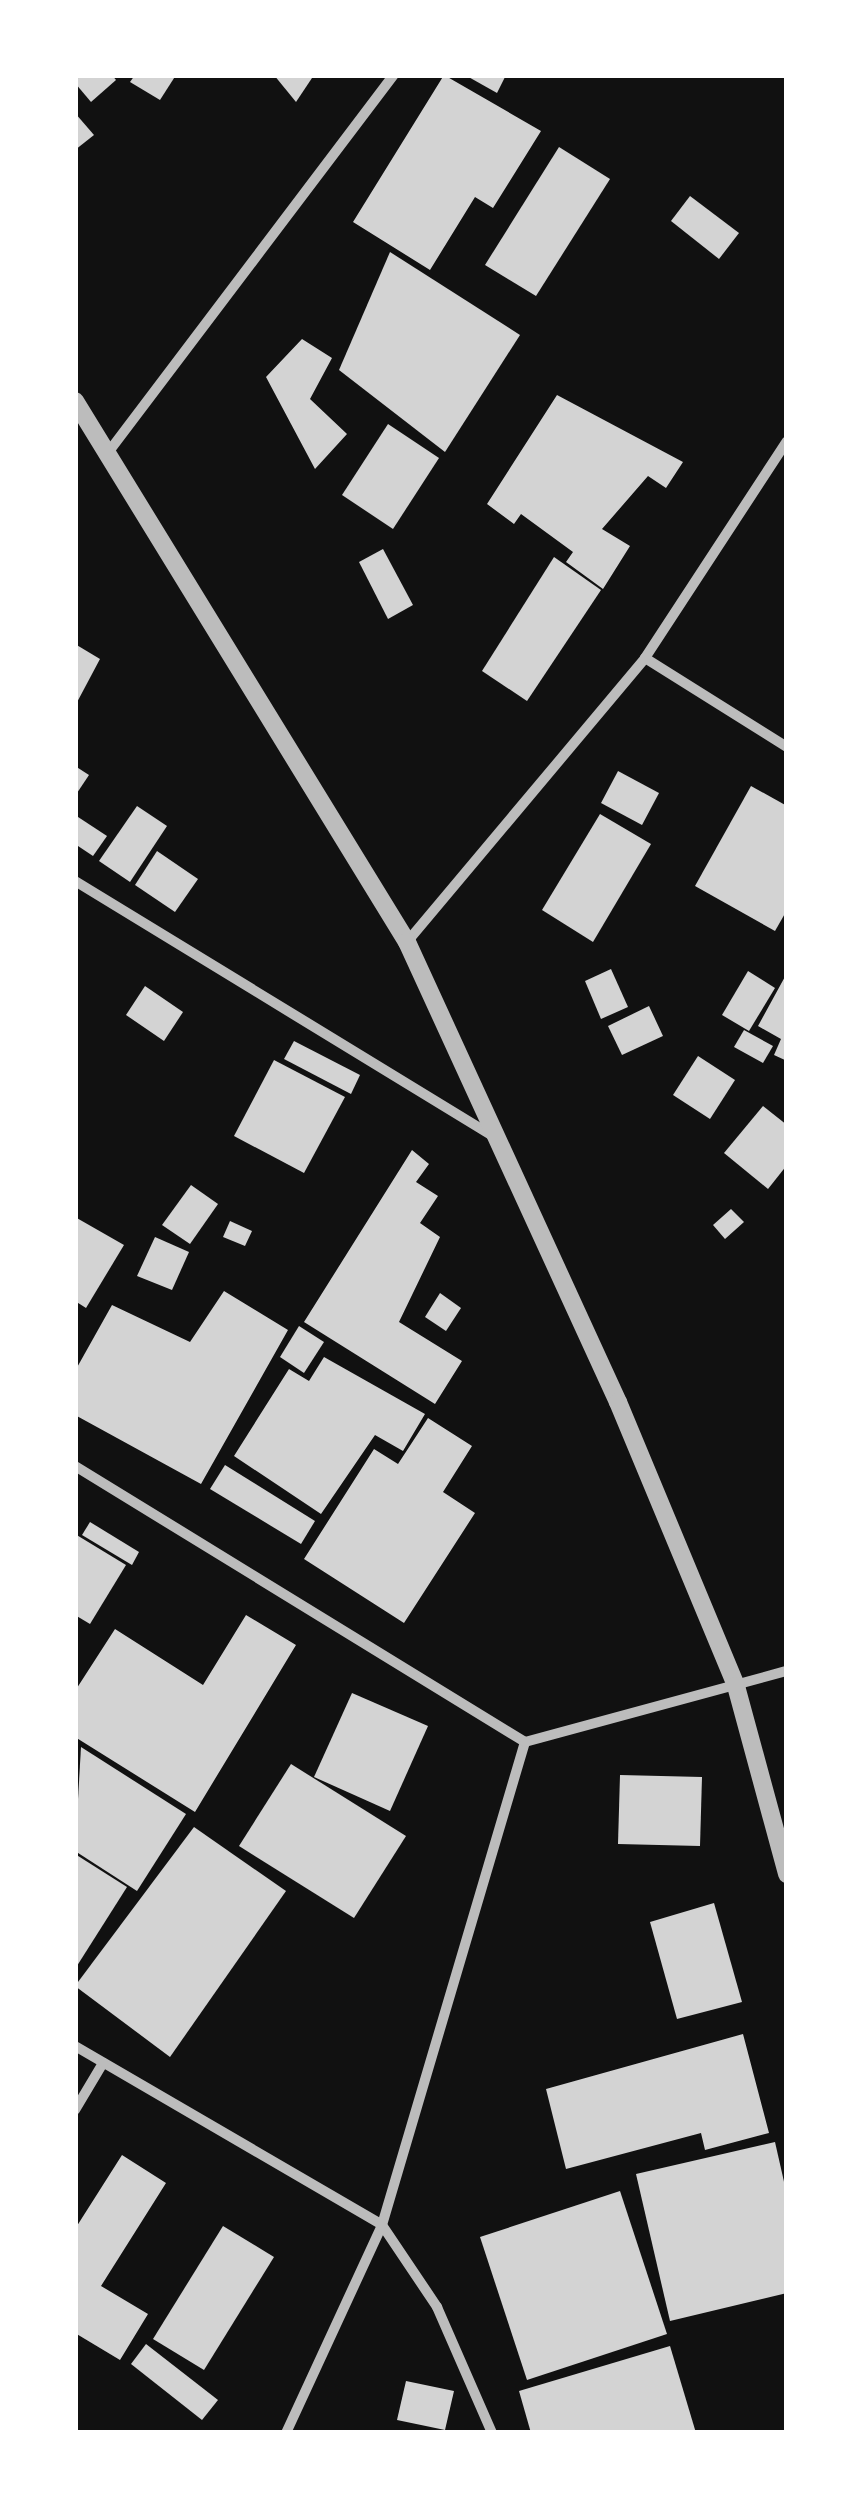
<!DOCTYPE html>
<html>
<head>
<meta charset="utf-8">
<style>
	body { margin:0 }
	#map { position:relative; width:862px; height:2508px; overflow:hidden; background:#111; font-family:Signika,sans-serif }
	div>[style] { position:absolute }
	.building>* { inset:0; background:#d3d3d3 }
	.minor>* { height:10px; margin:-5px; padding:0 5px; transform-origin:5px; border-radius:5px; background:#bcbcbc }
	.tertiary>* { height:18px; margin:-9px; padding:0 9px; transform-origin:9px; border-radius:9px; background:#bcbcbc }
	span { translate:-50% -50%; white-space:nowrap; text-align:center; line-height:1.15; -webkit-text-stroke:10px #fff; paint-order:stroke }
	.frame { position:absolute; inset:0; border:78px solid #fff; pointer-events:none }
</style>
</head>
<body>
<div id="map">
	<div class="building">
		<div style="clip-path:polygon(80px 75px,112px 75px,116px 80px,91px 102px,75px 83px)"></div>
		<div style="clip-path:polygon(135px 75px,176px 75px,160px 100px,130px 82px)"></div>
		<div style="clip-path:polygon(274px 75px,314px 75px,296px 102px)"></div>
		<div style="clip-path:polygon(444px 75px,541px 131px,493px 208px,475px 197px,430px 270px,353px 222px)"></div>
		<div style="clip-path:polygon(465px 75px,506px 75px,497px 93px)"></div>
		<div style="clip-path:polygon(75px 113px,94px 135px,75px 150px)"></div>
		<div style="clip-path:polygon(559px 147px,610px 179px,536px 296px,485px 265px)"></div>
		<div style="clip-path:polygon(690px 196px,739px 233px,719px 259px,671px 221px)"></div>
		<div style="clip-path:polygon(390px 252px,520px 335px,445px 452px,339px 370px)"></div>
		<div style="clip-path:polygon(302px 339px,332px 358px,310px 399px,347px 434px,315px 469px,266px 377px)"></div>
		<div style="clip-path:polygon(557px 395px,683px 462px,666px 488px,648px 476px,602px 529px,630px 546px,603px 589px,566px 562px,573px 552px,521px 514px,514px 524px,487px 504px)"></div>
		<div style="clip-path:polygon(388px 424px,439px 458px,393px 529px,342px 495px)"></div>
		<div style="clip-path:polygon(383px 549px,413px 605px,388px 619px,359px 562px)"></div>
		<div style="clip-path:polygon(554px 557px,601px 590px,527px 701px,482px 671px)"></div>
		<div style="clip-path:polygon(75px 644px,100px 659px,75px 706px)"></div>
		<div style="clip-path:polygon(75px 766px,89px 775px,75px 796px)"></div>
		<div style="clip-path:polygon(618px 771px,659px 793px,642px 825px,601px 803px)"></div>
		<div style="clip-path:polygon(751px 786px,787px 806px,787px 910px,775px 931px,695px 886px)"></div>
		<div style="clip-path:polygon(137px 806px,167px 826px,130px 882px,99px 861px)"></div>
		<div style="clip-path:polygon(600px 814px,651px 844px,593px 942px,542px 910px)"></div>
		<div style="clip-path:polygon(75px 815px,107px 836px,93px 856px,75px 844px)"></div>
		<div style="clip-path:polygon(157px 851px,198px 879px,175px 912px,135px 885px)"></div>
		<div style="clip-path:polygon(611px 969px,628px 1007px,601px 1019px,585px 981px)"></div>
		<div style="clip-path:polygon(748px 971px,775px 988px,749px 1031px,722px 1015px)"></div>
		<div style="clip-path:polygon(787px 973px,787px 1061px,774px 1055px,781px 1039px,758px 1026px)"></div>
		<div style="clip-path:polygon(145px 986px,183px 1012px,164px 1041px,126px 1015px)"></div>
		<div style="clip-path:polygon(649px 1006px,663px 1036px,622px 1055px,608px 1026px)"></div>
		<div style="clip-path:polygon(744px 1030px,773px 1046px,763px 1063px,734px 1047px)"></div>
		<div style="clip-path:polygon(294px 1041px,360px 1075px,351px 1094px,284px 1059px)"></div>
		<div style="clip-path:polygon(698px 1056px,735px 1080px,710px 1119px,673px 1095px)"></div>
		<div style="clip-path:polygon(274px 1060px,345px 1097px,304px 1173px,234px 1136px)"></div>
		<div style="clip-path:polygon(763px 1106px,787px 1125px,787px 1165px,768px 1189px,724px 1153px)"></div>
		<div style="clip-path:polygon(412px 1150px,429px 1164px,416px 1182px,438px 1196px,420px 1223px,440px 1237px,399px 1322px,462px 1361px,435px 1404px,304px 1322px)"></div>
		<div style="clip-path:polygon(191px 1185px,218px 1204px,190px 1244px,162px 1225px)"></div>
		<div style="clip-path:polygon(731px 1209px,744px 1222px,725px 1239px,713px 1225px)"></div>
		<div style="clip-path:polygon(75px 1217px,124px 1245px,86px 1308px,75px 1301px)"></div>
		<div style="clip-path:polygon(230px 1221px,252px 1231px,245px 1246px,223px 1237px)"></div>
		<div style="clip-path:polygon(155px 1237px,189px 1252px,172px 1290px,137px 1276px)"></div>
		<div style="clip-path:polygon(224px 1291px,288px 1330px,201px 1484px,75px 1415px,75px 1371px,112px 1305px,190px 1342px)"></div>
		<div style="clip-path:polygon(440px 1293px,461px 1308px,446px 1331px,425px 1317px)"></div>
		<div style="clip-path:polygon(299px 1326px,324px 1342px,304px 1373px,280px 1357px)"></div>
		<div style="clip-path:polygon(324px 1357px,425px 1414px,403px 1451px,375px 1435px,321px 1514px,234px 1456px,289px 1369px,309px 1381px)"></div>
		<div style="clip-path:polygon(428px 1418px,472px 1446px,443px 1492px,475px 1513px,404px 1623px,304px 1559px,374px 1449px,398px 1464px)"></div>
		<div style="clip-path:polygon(225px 1465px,315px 1521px,301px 1544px,210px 1489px)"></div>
		<div style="clip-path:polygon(90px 1522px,139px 1552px,132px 1565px,82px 1535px)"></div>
		<div style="clip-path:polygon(75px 1534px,126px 1565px,90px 1624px,75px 1615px)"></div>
		<div style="clip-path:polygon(246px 1615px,296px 1645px,195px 1812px,75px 1737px,75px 1691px,115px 1629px,203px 1685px)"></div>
		<div style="clip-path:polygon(352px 1693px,428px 1726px,390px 1811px,314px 1777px)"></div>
		<div style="clip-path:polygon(81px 1747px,186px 1814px,137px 1891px,75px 1851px)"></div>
		<div style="clip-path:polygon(291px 1764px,406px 1836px,354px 1918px,239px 1846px)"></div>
		<div style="clip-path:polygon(620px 1775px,702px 1777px,700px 1846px,618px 1844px)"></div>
		<div style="clip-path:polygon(194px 1827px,286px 1891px,170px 2057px,75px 1986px)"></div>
		<div style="clip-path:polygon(75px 1854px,127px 1887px,75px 1969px)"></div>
		<div style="clip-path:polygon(714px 1903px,742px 2002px,677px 2019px,650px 1922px)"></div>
		<div style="clip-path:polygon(743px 2034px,769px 2133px,705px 2150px,701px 2133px,566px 2169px,546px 2089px)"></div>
		<div style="clip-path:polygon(775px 2142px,787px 2195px,787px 2293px,670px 2321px,636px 2174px)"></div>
		<div style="clip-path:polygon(122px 2155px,166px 2183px,101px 2286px,148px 2314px,120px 2360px,75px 2333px,75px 2229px)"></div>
		<div style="clip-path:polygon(620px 2191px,667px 2334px,527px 2380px,480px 2237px)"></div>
		<div style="clip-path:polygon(223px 2226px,274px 2257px,204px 2370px,153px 2339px)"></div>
		<div style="clip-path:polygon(146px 2344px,218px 2400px,202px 2420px,131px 2364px)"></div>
		<div style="clip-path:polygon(670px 2346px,696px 2433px,531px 2433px,519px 2391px)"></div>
		<div style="clip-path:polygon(406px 2381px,454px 2391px,445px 2430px,397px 2420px)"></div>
	</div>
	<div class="minor">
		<div style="left:110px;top:450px;width:470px;rotate:-52.9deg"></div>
		<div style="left:645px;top:658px;width:168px;rotate:32.1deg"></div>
		<div style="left:75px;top:881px;width:489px;rotate:31.4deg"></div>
		<div style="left:407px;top:942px;width:371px;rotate:-50deg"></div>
		<div style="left:645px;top:658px;width:259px;rotate:-56.8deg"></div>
		<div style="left:75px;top:1466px;width:528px;rotate:31.52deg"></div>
		<div style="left:75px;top:2046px;width:355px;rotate:30.2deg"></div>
		<div style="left:382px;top:2225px;width:99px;rotate:56.1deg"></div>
		<div style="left:437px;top:2307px;width:137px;rotate:66.4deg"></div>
		<div style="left:75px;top:2110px;width:55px;rotate:-59.2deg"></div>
		<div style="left:286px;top:2433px;width:229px;rotate:-65.2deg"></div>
		<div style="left:382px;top:2225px;width:504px;rotate:-73.51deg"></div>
		<div style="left:525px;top:1742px;width:271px;rotate:-15.2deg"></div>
	</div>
	<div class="tertiary">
		<div style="left:75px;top:401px;width:635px;rotate:58.46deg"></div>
		<div style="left:407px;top:942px;width:506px;rotate:65.36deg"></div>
		<div style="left:618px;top:1402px;width:308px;rotate:67.4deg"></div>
		<div style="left:736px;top:1686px;width:195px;rotate:74.8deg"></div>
	</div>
	<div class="frame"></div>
</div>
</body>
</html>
